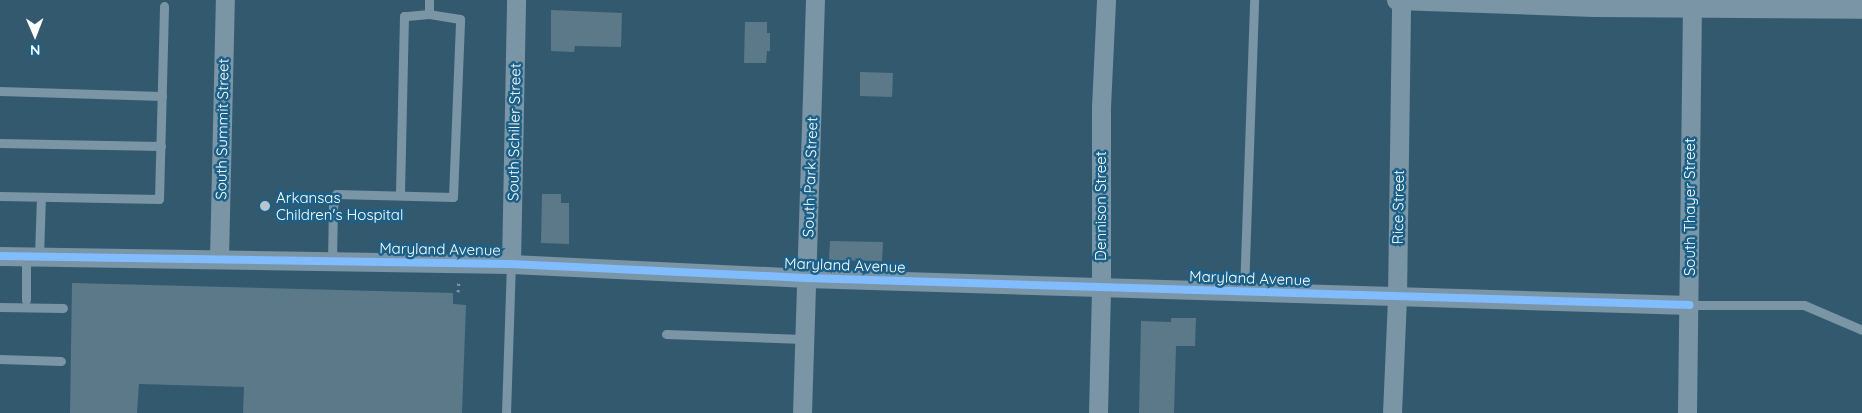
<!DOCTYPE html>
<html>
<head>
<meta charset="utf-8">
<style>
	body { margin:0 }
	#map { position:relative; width:1862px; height:413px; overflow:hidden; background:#33596f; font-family:Quicksand,sans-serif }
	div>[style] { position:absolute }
	.building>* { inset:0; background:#5c7989 }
	.path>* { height:3px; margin-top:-1.5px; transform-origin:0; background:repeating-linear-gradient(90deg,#7a95a5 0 2.5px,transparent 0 6.5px) }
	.service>* { height:9px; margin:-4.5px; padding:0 4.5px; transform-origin:4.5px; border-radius:4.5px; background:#7a95a5 }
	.minor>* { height:19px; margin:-9.5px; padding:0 9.5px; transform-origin:9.5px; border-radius:9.5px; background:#7a95a5 }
	.cycleway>* { height:8px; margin:-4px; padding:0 4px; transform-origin:4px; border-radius:4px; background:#80bcff }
	.dots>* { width:14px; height:14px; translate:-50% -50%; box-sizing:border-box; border:2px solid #1a6088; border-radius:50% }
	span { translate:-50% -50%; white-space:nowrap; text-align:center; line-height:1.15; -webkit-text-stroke:5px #1a6088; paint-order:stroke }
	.street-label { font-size:15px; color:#fff }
	.poi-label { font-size:15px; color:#fff }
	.left { translate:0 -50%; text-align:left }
	.north { position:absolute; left:10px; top:10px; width:50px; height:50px; -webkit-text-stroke:4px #1a6088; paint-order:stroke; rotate:179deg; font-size:14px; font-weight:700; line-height:20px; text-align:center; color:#fff }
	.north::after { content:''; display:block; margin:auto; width:18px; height:22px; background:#fff; clip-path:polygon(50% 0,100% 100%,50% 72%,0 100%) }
</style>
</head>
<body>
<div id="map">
	<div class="building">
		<div style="clip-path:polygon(551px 10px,622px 13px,621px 47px,575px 46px,574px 52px,551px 51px)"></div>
		<div style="clip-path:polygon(745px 22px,767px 22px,767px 33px,770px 33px,770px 51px,767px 51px,766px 63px,744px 63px)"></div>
		<div style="clip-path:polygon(860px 72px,893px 73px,892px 97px,860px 96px)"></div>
		<div style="clip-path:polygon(542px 194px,561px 194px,561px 203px,569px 203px,569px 244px,541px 243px)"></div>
		<div style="clip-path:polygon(830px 241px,883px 242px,882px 261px,829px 260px)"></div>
		<div style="clip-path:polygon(72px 283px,453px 293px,453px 304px,466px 305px,462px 413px,243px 413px,244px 387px,139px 384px,137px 413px,70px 413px)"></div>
		<div style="clip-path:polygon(1171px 318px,1196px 318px,1195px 346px,1176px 346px,1174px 413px,1139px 413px,1141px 321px,1171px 322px)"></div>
	</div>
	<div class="path">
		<div style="left:458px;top:292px;width:12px;rotate:-85deg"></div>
	</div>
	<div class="service">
		<div style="left:429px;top:14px;width:14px;rotate:-90deg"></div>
		<div style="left:0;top:91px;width:162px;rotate:1.8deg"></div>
		<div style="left:0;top:143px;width:161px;rotate:1.1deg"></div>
		<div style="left:0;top:196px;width:159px;rotate:1.1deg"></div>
		<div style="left:159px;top:199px;width:193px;rotate:-88.5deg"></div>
		<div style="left:39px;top:256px;width:59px;rotate:-88.1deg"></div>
		<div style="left:332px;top:262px;width:55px;rotate:-89deg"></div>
		<div style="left:333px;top:207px;width:13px;rotate:-77deg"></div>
		<div style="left:336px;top:194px;width:117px;rotate:1.5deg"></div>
		<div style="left:453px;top:197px;width:178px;rotate:-87.7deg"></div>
		<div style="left:460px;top:19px;width:31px;rotate:-171deg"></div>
		<div style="left:429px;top:14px;width:25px;rotate:175deg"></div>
		<div style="left:404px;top:16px;width:179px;rotate:91.3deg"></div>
		<div style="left:1244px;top:291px;width:291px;rotate:-88deg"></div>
		<div style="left:26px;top:300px;width:44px;rotate:-90deg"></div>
		<div style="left:1690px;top:305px;width:114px"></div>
		<div style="left:1804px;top:305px;width:63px;rotate:23.3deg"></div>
		<div style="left:0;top:307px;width:63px;rotate:0.9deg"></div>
		<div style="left:666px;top:334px;width:137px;rotate:2.1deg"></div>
		<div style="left:0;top:359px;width:61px;rotate:1.9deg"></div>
		<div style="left:506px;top:413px;width:149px;rotate:-88.1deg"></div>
	</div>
	<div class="minor">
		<div style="left:1396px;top:0;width:198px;rotate:2deg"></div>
		<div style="left:1594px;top:7px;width:268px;rotate:0.4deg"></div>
		<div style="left:0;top:256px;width:511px;rotate:0.9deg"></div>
		<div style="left:511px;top:264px;width:295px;rotate:2.7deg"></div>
		<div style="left:806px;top:278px;width:884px;rotate:1.75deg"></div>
		<div style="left:219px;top:258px;width:258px;rotate:-88.7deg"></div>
		<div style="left:511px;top:264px;width:264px;rotate:-88.9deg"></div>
		<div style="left:802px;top:413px;width:413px;rotate:-88.2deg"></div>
		<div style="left:1098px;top:413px;width:126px;rotate:-88.6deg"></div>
		<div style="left:1101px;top:287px;width:180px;rotate:-90deg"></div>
		<div style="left:1101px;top:107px;width:107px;rotate:-87.3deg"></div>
		<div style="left:1392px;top:413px;width:116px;rotate:-87.5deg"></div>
		<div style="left:1397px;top:297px;width:297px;rotate:-89.2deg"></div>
		<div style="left:1687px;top:413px;width:413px;rotate:-89.3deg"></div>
	</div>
	<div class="cycleway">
		<div style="left:0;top:256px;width:511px;rotate:0.9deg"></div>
		<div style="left:511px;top:264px;width:295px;rotate:2.7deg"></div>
		<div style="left:806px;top:278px;width:884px;rotate:1.75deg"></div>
	</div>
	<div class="dots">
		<div style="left:265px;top:206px;background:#b8c5cd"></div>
	</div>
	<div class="street-label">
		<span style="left:222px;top:129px;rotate:-89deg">South Summit Street</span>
		<span style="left:514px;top:132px;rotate:-89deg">South Schiller Street</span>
		<span style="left:810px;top:177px;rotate:-88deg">South Park Street</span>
		<span style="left:1101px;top:206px;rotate:-90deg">Dennison Street</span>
		<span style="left:1398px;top:207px;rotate:-89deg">Rice Street</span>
		<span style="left:1690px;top:207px;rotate:-90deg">South Thayer Street</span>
		<span style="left:440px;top:249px;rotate:1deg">Maryland Avenue</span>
		<span style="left:845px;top:265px;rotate:2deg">Maryland Avenue</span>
		<span style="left:1250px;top:278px;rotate:2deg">Maryland Avenue</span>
	</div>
	<div class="poi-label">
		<span class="left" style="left:276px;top:206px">Arkansas<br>Children's Hospital</span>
	</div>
	<div class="north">N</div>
</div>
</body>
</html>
